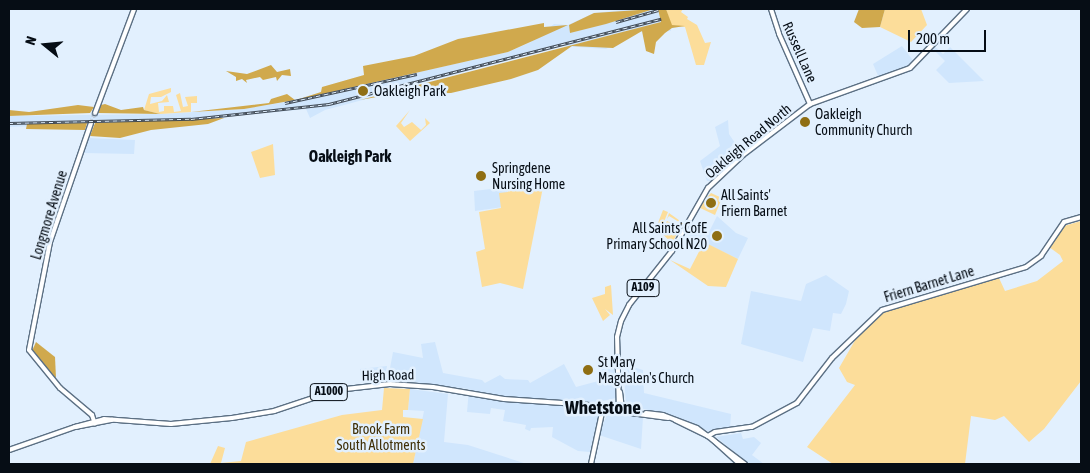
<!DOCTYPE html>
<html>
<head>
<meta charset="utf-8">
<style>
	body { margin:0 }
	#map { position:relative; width:1090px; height:473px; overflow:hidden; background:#e2f0fe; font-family:"Asap Condensed",sans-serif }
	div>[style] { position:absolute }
	.built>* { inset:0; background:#d0e6fd }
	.green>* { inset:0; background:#fcdd9a }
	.forest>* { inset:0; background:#d0a94d }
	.major-tunnel>* { height:4px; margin-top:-2px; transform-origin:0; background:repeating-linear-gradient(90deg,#c1cedb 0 4px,transparent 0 6px) }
	.roads { filter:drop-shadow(1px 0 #5c7084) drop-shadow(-1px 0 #5c7084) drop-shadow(0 1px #5c7084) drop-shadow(0 -1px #5c7084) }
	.major>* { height:4px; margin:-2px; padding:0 2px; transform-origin:2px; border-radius:2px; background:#fff }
	.rail>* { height:3px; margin-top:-1.5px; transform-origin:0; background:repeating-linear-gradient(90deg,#e2f0fe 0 4px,#414a54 0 8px); box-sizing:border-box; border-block:1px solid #414a54 }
	.dots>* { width:14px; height:14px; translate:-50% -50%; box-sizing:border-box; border:2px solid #e2f0fe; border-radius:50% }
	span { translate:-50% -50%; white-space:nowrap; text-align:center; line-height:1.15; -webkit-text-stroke:5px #e2f0fe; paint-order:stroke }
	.shield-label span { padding:1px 4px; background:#e2f0fe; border:1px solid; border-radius:4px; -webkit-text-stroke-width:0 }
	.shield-label { font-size:12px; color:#060d15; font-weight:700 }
	.street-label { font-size:14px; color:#060d15 }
	.poi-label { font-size:14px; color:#060d15 }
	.left { translate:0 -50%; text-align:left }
	.right { translate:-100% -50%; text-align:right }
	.park-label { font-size:14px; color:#403007 }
	.quarter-label { font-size:16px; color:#060d15; font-weight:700 }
	.district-label { font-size:19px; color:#060d15; font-weight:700 }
	.frame { position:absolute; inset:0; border:10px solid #060d15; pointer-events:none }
	.north { position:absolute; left:20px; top:20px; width:50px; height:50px; -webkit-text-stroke:4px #e2f0fe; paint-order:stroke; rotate:287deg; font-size:14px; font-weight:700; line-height:20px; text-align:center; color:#060d15 }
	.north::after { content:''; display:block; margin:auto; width:18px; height:22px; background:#060d15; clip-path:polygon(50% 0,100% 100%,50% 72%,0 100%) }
	.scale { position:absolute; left:908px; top:30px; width:78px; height:22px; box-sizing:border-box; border:2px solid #060d15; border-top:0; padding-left:6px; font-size:15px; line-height:18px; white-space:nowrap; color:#060d15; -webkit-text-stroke:4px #e2f0fe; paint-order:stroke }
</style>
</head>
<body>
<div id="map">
	<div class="built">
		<div style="clip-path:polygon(632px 9px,666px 9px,671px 31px,638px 32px,606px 49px,563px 46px,360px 99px,374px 97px,325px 110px,310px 118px,306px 109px,195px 120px,9px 127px,9px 116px,161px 114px,244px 109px,291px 101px,508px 52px,531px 42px,554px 24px,568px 25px,594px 13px)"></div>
		<div style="clip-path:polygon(902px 46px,915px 63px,910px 68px,879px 78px,873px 64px)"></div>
		<div style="clip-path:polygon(934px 46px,943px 54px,950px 47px,984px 81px,949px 83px,936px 70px,945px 61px,932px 48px)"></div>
		<div style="clip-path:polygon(728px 120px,729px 134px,735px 143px,728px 149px,735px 158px,712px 181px,707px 181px,700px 161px,720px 146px,715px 127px)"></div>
		<div style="clip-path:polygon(89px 138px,135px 140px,134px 154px,84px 153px)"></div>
		<div style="clip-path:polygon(507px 187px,510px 206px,475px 211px,474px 191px)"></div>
		<div style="clip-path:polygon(717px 216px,736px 233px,748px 238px,738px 259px,684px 233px,689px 224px,708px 234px)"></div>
		<div style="clip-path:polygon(826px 275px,849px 291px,846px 304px,841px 314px,833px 313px,830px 331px,813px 328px,803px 362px,741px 344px,751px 291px,801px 301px,806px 284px)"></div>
		<div style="clip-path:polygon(435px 342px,443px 373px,482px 380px,485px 383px,500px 375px,505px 379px,528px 380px,530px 383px,564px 364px,576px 387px,602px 380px,601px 366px,614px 365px,616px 398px,603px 401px,590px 452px,578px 451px,552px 437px,553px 427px,531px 428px,530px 431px,525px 429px,526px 425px,503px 421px,505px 410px,491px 408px,490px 414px,467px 412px,469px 389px,388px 379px,393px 352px,423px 358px,421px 344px)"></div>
		<div style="clip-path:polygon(623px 364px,643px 370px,644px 393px,731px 414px,730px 428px,708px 431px,675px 416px,626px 405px)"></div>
		<div style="clip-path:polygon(387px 366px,385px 378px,361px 380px,360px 369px)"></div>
		<div style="clip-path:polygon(410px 389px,448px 394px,444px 442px,468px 445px,527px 464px,413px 464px,424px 411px,408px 410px)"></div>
		<div style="clip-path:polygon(607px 414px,643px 417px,641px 449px,599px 435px)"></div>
		<div style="clip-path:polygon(741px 433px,743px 439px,754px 437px,761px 443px,752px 455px,764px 464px,749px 464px,716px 437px)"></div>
	</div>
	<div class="green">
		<div style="clip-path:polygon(666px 9px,683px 9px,681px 12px,688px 17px,687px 19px,697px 25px,705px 43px,711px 42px,704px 65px,696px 65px,685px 27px,671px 25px)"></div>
		<div style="clip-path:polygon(885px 9px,921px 9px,927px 25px,911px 42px,880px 27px)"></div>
		<div style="clip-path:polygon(171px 88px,171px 92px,161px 97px,151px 97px,150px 104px,162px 101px,167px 95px,169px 102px,158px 103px,159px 112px,164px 111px,164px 106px,173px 106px,174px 112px,181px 111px,176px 95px,180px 93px,183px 107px,188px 106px,185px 97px,197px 96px,197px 103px,191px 103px,191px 112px,160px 114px,144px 110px,149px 94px)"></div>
		<div style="clip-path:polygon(410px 110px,401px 123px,404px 127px,412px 122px,421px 130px,426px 125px,425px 118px,430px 123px,410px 141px,396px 126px)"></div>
		<div style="clip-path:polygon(273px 144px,275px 175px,260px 178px,251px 152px)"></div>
		<div style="clip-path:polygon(544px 182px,523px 289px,500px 283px,482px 287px,476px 252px,485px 249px,479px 212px,501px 208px,499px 193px,508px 192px,507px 187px)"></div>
		<div style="clip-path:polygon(711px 193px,722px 198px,715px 215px,698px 207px)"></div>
		<div style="clip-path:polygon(663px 210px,668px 212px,663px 224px,664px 226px,667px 221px,677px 226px,679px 222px,669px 216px,667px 219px,669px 213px,683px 223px,672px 243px,657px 229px,659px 227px,656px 228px)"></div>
		<div style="clip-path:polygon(1081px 221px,1081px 381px,1044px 429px,1029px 442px,1004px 416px,995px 420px,971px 416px,965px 464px,833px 464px,807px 447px,855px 385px,847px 382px,839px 368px,857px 337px,880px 314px,985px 279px,999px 278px,1005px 291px,1037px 281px,1063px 261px,1060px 255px,1049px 247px,1058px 233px,1064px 226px)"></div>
		<div style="clip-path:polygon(704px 242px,738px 259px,726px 287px,708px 286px,670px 260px,690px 269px)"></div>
		<div style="clip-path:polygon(611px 285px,613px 315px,605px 309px,610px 315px,603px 321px,592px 298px,605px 294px,605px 287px)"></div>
		<div style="clip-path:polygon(384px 388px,410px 389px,408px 410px,403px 410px,403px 417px,423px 419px,413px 464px,210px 464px,218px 446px,225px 448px,221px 463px,241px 461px,246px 442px,342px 415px,382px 410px)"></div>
	</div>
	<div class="forest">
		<div style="clip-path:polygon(654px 9px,606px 24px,570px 33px,569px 25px,594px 13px)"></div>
		<div style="clip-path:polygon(658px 9px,666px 9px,672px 25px,685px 26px,672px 28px,665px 33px,656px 42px,654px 54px,646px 51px,642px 31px,613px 48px,572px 46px,538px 70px,511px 79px,451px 93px,409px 94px,408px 97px,388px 95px,360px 100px,661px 22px)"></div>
		<div style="clip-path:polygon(859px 9px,885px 9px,880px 27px,862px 28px,854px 22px)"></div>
		<div style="clip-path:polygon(544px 23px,544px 27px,568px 25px,508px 52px,296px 100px,321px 92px,322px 87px,364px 75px,363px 66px,414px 56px,458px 39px)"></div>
		<div style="clip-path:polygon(271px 65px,277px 72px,290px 69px,291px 76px,282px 75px,277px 81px,276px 77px,263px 80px,260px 77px,246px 80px,247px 83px,242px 79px,236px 81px,236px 77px,226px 71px,247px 74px)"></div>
		<div style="clip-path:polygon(287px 94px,295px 100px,244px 109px,191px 112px,269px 103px,271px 99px)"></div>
		<div style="clip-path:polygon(105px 104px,121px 110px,143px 107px,144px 110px,160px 114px,98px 113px,101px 105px)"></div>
		<div style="clip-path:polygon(78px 105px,94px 107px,90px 113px,9px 116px,9px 110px,29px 112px)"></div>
		<div style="clip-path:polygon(224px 118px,208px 124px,151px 130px,120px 138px,90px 136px,95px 123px)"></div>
		<div style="clip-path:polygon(87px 123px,85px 130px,26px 129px,27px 124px)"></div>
		<div style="clip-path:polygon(36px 342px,55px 357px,56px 378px,32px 351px)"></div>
	</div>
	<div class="major-tunnel">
		<div style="left:91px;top:123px;width:11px;rotate:-68deg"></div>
	</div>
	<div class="roads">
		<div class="major">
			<div style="left:771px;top:9px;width:26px;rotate:72deg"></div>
			<div style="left:779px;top:34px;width:77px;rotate:66.1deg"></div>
			<div style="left:95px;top:113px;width:111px;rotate:-69.4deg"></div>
			<div style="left:91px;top:123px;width:126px;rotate:109deg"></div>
			<div style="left:50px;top:242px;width:110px;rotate:101deg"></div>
			<div style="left:29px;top:350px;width:49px;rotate:50.8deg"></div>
			<div style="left:60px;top:388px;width:42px;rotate:40.2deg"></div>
			<div style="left:92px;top:415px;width:9px;rotate:72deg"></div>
			<div style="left:620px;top:392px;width:17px;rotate:83deg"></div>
			<div style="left:586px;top:407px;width:83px;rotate:7.6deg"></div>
			<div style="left:619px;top:411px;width:74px;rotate:-91.5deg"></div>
			<div style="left:617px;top:337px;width:16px;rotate:-76deg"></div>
			<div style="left:621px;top:321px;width:18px;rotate:-63deg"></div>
			<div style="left:629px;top:305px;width:69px;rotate:-51.5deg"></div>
			<div style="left:672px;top:251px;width:73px;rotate:-60.3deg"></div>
			<div style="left:708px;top:188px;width:48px;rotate:-43.3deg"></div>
			<div style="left:743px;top:155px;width:84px;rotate:-37.3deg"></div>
			<div style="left:810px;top:104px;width:106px;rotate:-19.8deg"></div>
			<div style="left:910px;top:68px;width:82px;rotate:-46deg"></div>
			<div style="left:646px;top:413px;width:17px;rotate:7deg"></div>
			<div style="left:663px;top:415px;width:36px;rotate:21deg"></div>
			<div style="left:697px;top:428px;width:60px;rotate:36.9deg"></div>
			<div style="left:675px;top:420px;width:37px;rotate:26deg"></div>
			<div style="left:75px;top:427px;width:30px;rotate:-15deg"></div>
			<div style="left:104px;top:419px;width:67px;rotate:4.3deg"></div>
			<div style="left:171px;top:424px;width:61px;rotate:-5.6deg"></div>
			<div style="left:232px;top:418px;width:43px;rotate:-9.5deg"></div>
			<div style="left:274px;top:411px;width:66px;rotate:-18.4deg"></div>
			<div style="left:337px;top:390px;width:53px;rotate:-6.5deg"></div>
			<div style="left:390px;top:384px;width:43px;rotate:4deg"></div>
			<div style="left:433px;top:387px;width:72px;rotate:9.6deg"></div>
			<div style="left:504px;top:399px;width:115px;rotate:4deg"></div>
			<div style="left:619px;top:407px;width:21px;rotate:14deg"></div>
			<div style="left:708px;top:436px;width:8px;rotate:-30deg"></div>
			<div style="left:715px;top:432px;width:37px;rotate:-8deg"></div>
			<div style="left:752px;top:427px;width:51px;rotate:-28.1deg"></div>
			<div style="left:797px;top:403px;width:57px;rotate:-52.1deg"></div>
			<div style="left:832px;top:358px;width:69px;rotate:-43.8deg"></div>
			<div style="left:882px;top:310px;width:150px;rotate:-16.6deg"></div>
			<div style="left:1026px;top:267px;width:19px;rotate:-36deg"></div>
			<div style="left:1041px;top:256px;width:41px;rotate:-55.9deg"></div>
			<div style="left:1064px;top:222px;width:18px;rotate:-16deg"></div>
			<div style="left:712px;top:439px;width:38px;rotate:42deg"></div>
			<div style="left:9px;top:450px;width:70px;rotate:-19.2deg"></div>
			<div style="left:75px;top:427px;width:38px;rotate:-11deg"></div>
			<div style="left:591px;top:464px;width:57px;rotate:-77.9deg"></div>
		</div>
	</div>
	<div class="rail">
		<div style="left:616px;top:22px;width:44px;rotate:-15.9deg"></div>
		<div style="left:285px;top:103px;width:135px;rotate:-12.4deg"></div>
		<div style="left:9px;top:123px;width:182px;rotate:-1.3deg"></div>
		<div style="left:191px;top:119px;width:139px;rotate:-6.2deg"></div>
		<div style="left:329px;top:104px;width:343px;rotate:-14.4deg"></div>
	</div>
	<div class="dots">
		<div style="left:363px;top:91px;background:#8f6e13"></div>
		<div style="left:805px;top:122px;background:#8f6e13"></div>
		<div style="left:481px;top:176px;background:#8f6e13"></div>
		<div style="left:711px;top:203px;background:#8f6e13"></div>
		<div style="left:717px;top:236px;background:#8f6e13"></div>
		<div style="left:588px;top:370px;background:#8f6e13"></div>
	</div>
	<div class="shield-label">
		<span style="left:643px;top:288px">A109</span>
		<span style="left:329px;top:392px">A1000</span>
	</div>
	<div class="street-label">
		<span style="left:800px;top:52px;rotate:66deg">Russell Lane</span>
		<span style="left:748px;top:141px;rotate:-40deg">Oakleigh Road North</span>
		<span style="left:49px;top:215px;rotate:-73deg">Longmore Avenue</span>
		<span style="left:929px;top:284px;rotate:-17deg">Friern Barnet Lane</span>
		<span style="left:388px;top:375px;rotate:-1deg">High Road</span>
	</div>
	<div class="poi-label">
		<span class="left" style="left:374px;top:91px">Oakleigh Park</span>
		<span class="left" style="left:815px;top:122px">Oakleigh<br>Community Church</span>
		<span class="left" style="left:492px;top:176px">Springdene<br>Nursing Home</span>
		<span class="left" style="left:721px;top:203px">All Saints'<br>Friern Barnet</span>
		<span class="right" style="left:707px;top:236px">All Saints' CofE<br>Primary School N20</span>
		<span class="left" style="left:598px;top:370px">St Mary<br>Magdalen's Church</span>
	</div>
	<div class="park-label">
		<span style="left:381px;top:437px">Brook Farm<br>South Allotments</span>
	</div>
	<div class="quarter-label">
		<span style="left:350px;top:156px">Oakleigh Park</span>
	</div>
	<div class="district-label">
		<span style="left:603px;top:408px">Whetstone</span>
	</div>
	<div class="frame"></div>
	<div class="north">N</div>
	<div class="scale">200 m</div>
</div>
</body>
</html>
